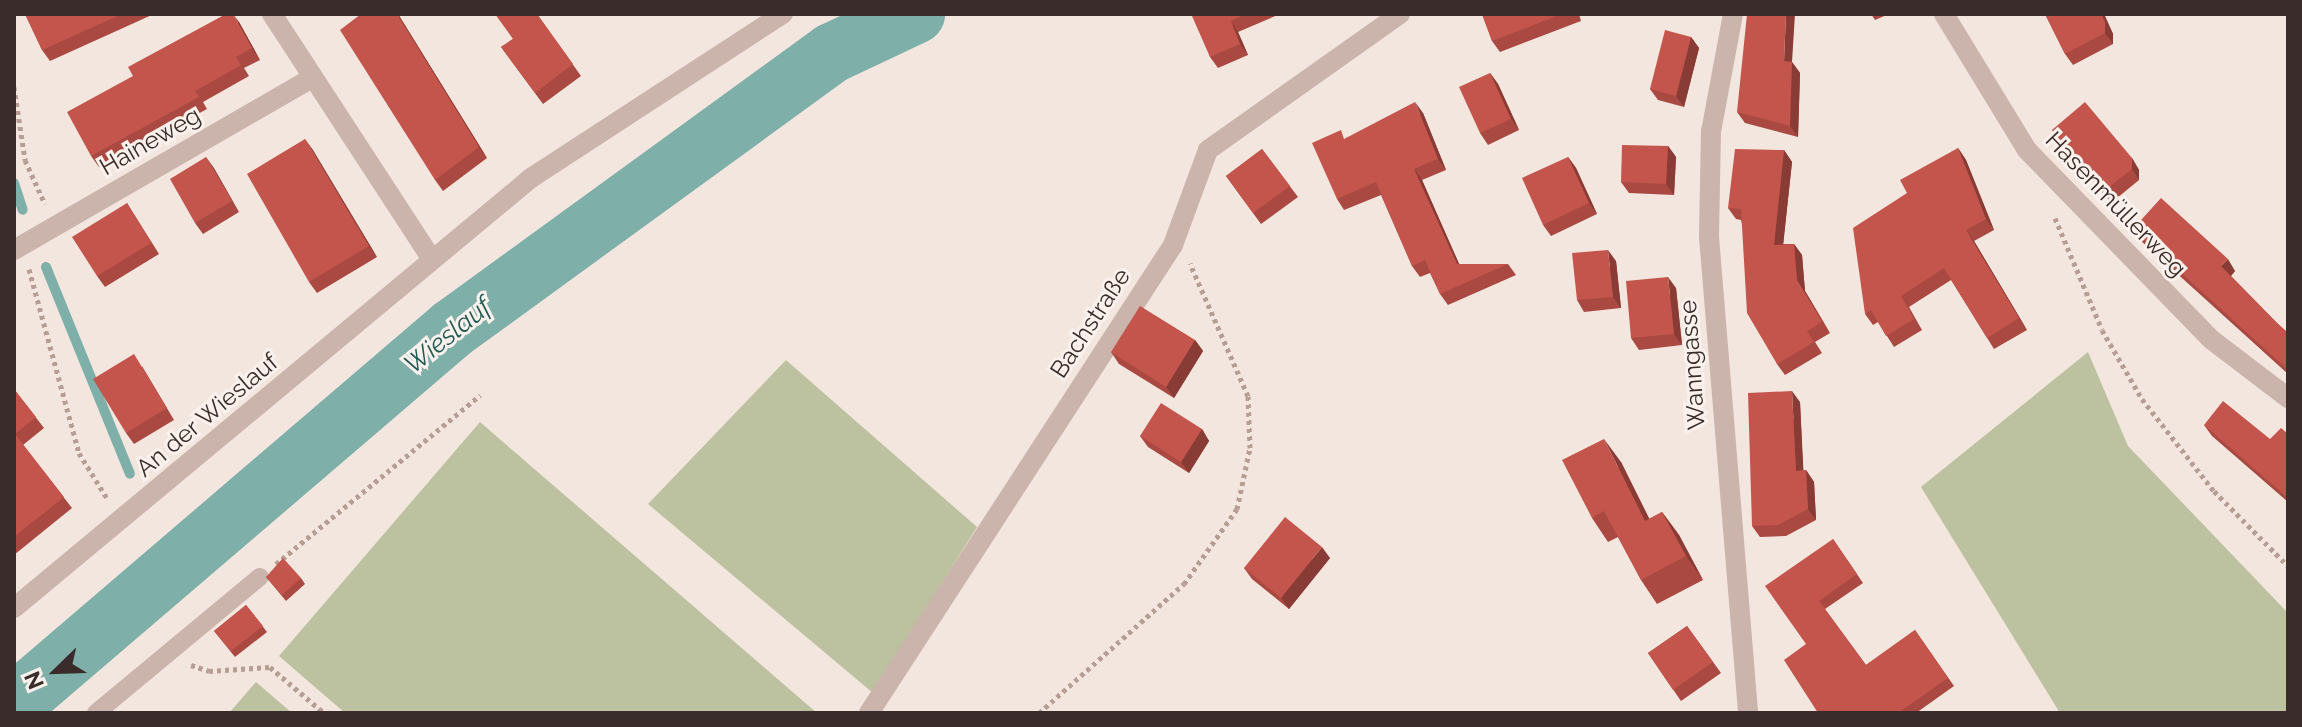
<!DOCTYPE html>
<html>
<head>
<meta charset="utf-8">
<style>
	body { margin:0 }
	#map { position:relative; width:2302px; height:727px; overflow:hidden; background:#f3e6df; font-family:Raleway,sans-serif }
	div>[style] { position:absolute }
	.green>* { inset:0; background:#bcc29f }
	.stream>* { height:10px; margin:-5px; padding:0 5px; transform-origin:5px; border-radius:5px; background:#7eb0a9 }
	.river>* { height:60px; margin:-30px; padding:0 30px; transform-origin:30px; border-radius:30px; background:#7eb0a9 }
	.path>* { height:5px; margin-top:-2.5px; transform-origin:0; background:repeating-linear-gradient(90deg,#b79e95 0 4px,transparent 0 8px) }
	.service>* { height:18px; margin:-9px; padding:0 9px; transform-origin:9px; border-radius:9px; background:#cbb4ab }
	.minor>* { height:20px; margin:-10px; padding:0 10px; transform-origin:10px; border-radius:10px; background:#cbb4ab }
	.wall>* { inset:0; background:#a94941 }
	.shaded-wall>* { inset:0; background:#893c35 }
	.building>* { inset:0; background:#c4554c }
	span { translate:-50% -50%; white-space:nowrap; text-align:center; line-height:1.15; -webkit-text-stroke:6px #faf1ec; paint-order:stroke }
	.street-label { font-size:24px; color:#392c2a }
	.water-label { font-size:26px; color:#205a54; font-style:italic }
	.frame { position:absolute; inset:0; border:16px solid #392c2a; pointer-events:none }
	.north { position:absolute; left:16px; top:631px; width:80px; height:80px; -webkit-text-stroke:6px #faf1ec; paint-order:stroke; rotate:247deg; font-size:22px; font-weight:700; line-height:32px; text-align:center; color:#392c2a }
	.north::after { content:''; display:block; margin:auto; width:28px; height:36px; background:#392c2a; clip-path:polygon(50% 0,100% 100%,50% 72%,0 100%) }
</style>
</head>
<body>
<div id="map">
	<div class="green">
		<div style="clip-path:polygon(2088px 352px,2128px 446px,2288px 613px,2288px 713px,2060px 713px,1921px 487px)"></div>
		<div style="clip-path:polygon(786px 360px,977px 527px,873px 693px,648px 504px)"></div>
		<div style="clip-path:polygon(480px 422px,817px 713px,345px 713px,279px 656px)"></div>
		<div style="clip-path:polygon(256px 682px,292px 713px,229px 713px)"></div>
	</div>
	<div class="stream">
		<div style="left:14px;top:183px;width:28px;rotate:72deg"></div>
		<div style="left:46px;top:267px;width:223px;rotate:67.9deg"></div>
	</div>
	<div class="river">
		<div style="left:14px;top:704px;width:577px;rotate:-40.57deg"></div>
		<div style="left:452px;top:329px;width:470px;rotate:-36deg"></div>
		<div style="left:832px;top:53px;width:92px;rotate:-25.2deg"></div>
	</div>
	<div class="path">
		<div style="left:14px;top:87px;width:74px;rotate:81.4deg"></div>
		<div style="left:25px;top:160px;width:48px;rotate:65.6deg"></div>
		<div style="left:2055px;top:218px;width:121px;rotate:67.2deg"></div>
		<div style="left:2102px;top:330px;width:80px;rotate:59.9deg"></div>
		<div style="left:2142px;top:399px;width:117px;rotate:52deg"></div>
		<div style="left:2214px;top:491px;width:105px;rotate:45.4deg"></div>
		<div style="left:29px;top:269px;width:191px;rotate:74.8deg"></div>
		<div style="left:79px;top:453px;width:55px;rotate:58.3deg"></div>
		<div style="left:276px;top:564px;width:265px;rotate:-39.6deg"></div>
		<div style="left:191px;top:665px;width:19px;rotate:18deg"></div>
		<div style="left:209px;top:671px;width:61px;rotate:-3.8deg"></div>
		<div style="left:270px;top:667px;width:71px;rotate:40.4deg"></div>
		<div style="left:1039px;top:713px;width:194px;rotate:-41.7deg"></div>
		<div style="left:1184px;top:584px;width:92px;rotate:-54.8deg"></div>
		<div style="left:1237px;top:509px;width:62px;rotate:-78deg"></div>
		<div style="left:1250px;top:448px;width:52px;rotate:-92.2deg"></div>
		<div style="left:1248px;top:396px;width:145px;rotate:-113.6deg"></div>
	</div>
	<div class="service">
		<div style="left:96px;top:713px;width:213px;rotate:-39.7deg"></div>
	</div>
	<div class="minor">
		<div style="left:272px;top:14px;width:293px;rotate:56.9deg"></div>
		<div style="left:1733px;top:14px;width:119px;rotate:100.6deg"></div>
		<div style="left:1711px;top:131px;width:106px;rotate:91.1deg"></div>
		<div style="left:1709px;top:237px;width:478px;rotate:85.3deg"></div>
		<div style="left:1944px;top:14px;width:159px;rotate:58.6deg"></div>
		<div style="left:2027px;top:150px;width:265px;rotate:45.8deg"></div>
		<div style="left:2212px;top:340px;width:96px;rotate:37.3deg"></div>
		<div style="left:14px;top:250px;width:344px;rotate:-30deg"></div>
		<div style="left:14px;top:608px;width:672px;rotate:-39.75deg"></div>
		<div style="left:531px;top:178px;width:301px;rotate:-33.1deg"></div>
		<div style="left:869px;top:713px;width:558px;rotate:-56.99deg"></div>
		<div style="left:1173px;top:245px;width:101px;rotate:-69.8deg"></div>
		<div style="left:1208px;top:150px;width:235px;rotate:-35.3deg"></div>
	</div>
	<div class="wall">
		<div style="clip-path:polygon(25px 14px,154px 14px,50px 61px,42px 50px)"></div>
		<div style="clip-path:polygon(398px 14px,487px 158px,443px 191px,435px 180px)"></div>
		<div style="clip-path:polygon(537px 14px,581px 76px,543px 104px,501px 47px,513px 39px)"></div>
		<div style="clip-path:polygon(1197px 14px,1280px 14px,1238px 32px,1248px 55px,1218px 68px,1210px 57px)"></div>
		<div style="clip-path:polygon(1482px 14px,1579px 14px,1581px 21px,1500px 52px,1492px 41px)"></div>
		<div style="clip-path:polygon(1871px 14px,1889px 14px,1875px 20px)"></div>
		<div style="clip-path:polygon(2045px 14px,2104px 14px,2113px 34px,2113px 44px,2073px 65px,2065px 54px)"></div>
		<div style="clip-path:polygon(239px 22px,260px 60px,244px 68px,249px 76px,203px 102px,207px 109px,99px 167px,91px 156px)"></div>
		<div style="clip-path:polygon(1691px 37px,1699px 48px,1684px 107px,1658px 100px,1650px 89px)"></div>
		<div style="clip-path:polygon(1792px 62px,1800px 73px,1798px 137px,1745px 123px,1737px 112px)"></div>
		<div style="clip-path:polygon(1490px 73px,1498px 84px,1519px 130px,1488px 145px,1480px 133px)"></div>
		<div style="clip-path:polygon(1423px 113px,1446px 170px,1422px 180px,1459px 264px,1508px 264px,1516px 275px,1448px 305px,1440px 294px,1430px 273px,1420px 277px,1412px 266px,1381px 195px,1344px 210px,1337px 199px,1346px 138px)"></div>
		<div style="clip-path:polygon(2052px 130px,2132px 158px,2139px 170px,2139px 180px,2111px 203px)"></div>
		<div style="clip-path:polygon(305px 139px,377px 257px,317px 293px,309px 282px)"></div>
		<div style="clip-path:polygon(1668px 146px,1676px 157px,1674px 195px,1629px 193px,1621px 182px)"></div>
		<div style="clip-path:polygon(1958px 148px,1966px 160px,1994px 230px,1974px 241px,2027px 330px,1994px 349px,1951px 280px,1909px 307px,1922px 330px,1894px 347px,1878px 322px,1873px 325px,1865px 314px,1907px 193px)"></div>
		<div style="clip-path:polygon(1262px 149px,1298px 197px,1261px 224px,1226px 176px)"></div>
		<div style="clip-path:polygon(1784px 150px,1792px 162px,1783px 244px,1794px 244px,1802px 255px,1805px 291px,1830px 333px,1815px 342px,1822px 353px,1785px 375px,1777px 364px,1741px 220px,1736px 219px,1728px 208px)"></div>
		<div style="clip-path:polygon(206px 157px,239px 212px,203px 234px,195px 223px)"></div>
		<div style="clip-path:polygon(1568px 157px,1576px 168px,1597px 214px,1551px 236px,1543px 225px)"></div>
		<div style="clip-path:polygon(127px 203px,159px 254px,105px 287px,97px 276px)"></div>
		<div style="clip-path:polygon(2133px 229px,2235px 271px,2231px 276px,2277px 323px,2288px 333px,2288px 374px,2140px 240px)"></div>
		<div style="clip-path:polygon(1616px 261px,1621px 308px,1584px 312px,1577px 300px)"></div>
		<div style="clip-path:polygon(1676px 288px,1682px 345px,1639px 350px,1631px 338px)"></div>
		<div style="clip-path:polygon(1195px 340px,1203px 351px,1174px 398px,1119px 364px,1111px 352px)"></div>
		<div style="clip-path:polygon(142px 366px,174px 420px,134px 444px,126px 433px)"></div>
		<div style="clip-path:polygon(14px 389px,44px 428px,23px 445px,72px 508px,14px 555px)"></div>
		<div style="clip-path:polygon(1800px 402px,1803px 471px,1806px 470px,1814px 482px,1816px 520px,1786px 536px,1760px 537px,1752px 526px)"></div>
		<div style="clip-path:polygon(2204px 425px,2270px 439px,2288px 434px,2288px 502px,2212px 436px)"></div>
		<div style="clip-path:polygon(1202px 429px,1209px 441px,1189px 473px,1148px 447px,1140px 436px)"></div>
		<div style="clip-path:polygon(1621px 462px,1649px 519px,1662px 512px,1679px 535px,1703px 580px,1657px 604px,1641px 580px,1618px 537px,1608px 542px,1592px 518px)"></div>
		<div style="clip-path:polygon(1833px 539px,1863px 583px,1825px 609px,1866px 665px,1915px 630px,1954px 686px,1916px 713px,1818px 713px,1806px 644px)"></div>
		<div style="clip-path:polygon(1330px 558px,1289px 609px,1252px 579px,1244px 568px)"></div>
		<div style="clip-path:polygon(266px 577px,301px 578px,305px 584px,286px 601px)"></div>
		<div style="clip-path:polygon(246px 605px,267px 632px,235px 657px,214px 631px)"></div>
		<div style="clip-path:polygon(1687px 626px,1721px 673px,1681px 701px,1648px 653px)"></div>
	</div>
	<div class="shaded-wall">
		<div style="clip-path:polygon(233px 14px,239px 22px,260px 60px,252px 48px)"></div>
		<div style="clip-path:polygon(397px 14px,398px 14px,487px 158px,479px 147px)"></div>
		<div style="clip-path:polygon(1786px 14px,1795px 14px,1792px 62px,1800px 73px,1798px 137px,1790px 126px,1784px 61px)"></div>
		<div style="clip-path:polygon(2101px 14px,2104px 14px,2113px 34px,2113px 44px,2105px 33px)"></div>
		<div style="clip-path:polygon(1231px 21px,1238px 32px,1248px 55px,1240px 44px)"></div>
		<div style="clip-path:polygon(1691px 37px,1699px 48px,1684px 107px,1676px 96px)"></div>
		<div style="clip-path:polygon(1490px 73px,1498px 84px,1519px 130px,1511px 119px)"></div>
		<div style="clip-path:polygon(1415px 102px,1423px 113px,1446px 170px,1438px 159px)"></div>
		<div style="clip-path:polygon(305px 139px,313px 150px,377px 257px,369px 246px)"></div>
		<div style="clip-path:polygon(1668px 146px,1676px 157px,1674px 195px,1666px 184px)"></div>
		<div style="clip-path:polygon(1958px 148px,1966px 160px,1994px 230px,1986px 219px)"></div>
		<div style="clip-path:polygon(1784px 150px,1792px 162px,1782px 256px,1774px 245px)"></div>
		<div style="clip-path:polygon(206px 157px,214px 168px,239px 212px,232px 201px)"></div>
		<div style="clip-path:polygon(1568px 157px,1576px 168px,1597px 214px,1589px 203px)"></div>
		<div style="clip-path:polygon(2132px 158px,2139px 170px,2139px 180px,2132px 169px)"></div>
		<div style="clip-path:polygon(1414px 169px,1422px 180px,1464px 275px,1457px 264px)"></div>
		<div style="clip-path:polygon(1966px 230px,1974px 241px,2027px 330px,2019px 318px)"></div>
		<div style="clip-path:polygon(1794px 244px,1802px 255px,1805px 291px,1830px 333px,1797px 280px)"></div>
		<div style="clip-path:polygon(1608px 250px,1616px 261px,1621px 308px,1613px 297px)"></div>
		<div style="clip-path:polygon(2228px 259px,2235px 271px,2229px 278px,2221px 266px)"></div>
		<div style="clip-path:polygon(1668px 277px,1676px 288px,1682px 345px,1674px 334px)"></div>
		<div style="clip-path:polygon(1195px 340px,1203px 351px,1174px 398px,1166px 387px)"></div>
		<div style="clip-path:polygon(1792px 391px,1800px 402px,1804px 482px,1796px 471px)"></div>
		<div style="clip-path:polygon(1202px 429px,1209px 441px,1189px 473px,1181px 462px)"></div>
		<div style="clip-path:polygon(1604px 439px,1621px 462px,1662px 544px,1645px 521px)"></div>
		<div style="clip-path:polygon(1806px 470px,1814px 482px,1816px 520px,1808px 509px)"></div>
		<div style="clip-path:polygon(1662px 512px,1679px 535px,1703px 580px,1686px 556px)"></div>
		<div style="clip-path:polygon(1322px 547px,1330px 558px,1289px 609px,1281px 598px)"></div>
	</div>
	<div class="building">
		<div style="clip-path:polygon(25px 14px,122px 14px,42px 50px)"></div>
		<div style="clip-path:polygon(226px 14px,233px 14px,252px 48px,236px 57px,241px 65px,195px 91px,199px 97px,91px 156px,67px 112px,133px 76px,128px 67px)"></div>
		<div style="clip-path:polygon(361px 14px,397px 14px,479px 147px,435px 180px,340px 30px)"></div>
		<div style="clip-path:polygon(495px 14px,537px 14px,573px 64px,535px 93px,501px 47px,513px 39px)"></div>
		<div style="clip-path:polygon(1197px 14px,1246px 14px,1231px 21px,1240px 44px,1210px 57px,1192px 16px)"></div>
		<div style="clip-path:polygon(1482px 14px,1562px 14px,1492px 41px)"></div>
		<div style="clip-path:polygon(1747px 14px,1786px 14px,1784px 61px,1792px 62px,1790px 126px,1737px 112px)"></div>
		<div style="clip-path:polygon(2045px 14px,2101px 14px,2105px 22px,2105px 33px,2065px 54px)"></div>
		<div style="clip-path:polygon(1665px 30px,1691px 37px,1676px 96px,1650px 89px)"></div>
		<div style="clip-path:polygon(1490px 73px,1511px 119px,1480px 133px,1459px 87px)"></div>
		<div style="clip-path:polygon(1415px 102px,1438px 159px,1414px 169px,1457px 264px,1508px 264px,1440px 294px,1425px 260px,1412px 266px,1376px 182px,1337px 199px,1312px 143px,1341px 130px,1344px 139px)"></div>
		<div style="clip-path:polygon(2085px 102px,2132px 158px,2132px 169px,2103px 192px,2052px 130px)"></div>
		<div style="clip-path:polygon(305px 139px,369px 246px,309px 282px,247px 174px)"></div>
		<div style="clip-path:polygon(1622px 145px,1668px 146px,1666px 184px,1621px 182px)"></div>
		<div style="clip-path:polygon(1958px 148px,1986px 219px,1966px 230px,2019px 318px,1987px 338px,1944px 268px,1901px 296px,1914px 319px,1886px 336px,1871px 310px,1865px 314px,1853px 228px,1907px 193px,1900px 180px)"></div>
		<div style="clip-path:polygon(1262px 149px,1290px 186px,1253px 213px,1226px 176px)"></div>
		<div style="clip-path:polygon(1735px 149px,1784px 150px,1774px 245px,1794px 244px,1797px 280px,1822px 322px,1807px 331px,1814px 342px,1777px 364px,1747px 313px,1741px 209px,1728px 208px)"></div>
		<div style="clip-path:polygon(206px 157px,232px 201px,195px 223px,170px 179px)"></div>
		<div style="clip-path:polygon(1568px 157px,1589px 203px,1543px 225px,1522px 178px)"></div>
		<div style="clip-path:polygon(2161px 198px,2228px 259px,2221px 266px,2277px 323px,2288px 333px,2288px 370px,2133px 229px)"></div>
		<div style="clip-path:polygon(127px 203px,151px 243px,97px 276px,72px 237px)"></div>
		<div style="clip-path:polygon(1608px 250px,1613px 297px,1577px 300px,1572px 253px)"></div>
		<div style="clip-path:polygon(1668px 277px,1674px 334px,1631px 338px,1626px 281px)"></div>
		<div style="clip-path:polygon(1140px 306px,1195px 340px,1166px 387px,1111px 352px)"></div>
		<div style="clip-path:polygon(134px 354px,167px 408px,126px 433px,93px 379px)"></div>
		<div style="clip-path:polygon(14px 389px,36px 417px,15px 434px,64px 497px,14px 537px)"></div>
		<div style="clip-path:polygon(1792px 391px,1796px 471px,1806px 470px,1808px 509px,1778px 525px,1752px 526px,1748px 393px)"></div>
		<div style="clip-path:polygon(2223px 401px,2270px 439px,2281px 428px,2288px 434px,2288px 498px,2204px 425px)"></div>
		<div style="clip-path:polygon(1161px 403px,1202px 429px,1181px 462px,1140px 436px)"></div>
		<div style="clip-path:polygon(1604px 439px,1645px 521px,1662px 512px,1686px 556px,1641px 580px,1604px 511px,1592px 518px,1562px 460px)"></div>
		<div style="clip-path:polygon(1285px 517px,1322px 547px,1281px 598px,1244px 568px)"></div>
		<div style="clip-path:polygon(1833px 539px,1857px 574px,1819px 601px,1866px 665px,1915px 630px,1948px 678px,1898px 713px,1818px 713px,1784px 660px,1806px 644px,1765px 586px)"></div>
		<div style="clip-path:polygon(283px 558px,301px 578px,282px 595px,266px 577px)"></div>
		<div style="clip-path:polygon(246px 605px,263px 626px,231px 651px,214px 631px)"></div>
		<div style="clip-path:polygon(1687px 626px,1713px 662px,1673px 690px,1648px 653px)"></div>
	</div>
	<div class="street-label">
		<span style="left:150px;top:141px;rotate:-30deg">Haineweg</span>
		<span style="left:2116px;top:204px;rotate:46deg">Hasenmüllerweg</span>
		<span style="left:1090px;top:323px;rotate:-57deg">Bachstraße</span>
		<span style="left:1692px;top:365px;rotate:-94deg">Wanngasse</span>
		<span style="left:207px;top:415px;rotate:-40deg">An der Wieslauf</span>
	</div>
	<div class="water-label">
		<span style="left:448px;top:336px;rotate:-39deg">Wieslauf</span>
	</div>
	<div class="frame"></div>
	<div class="north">N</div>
</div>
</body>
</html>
